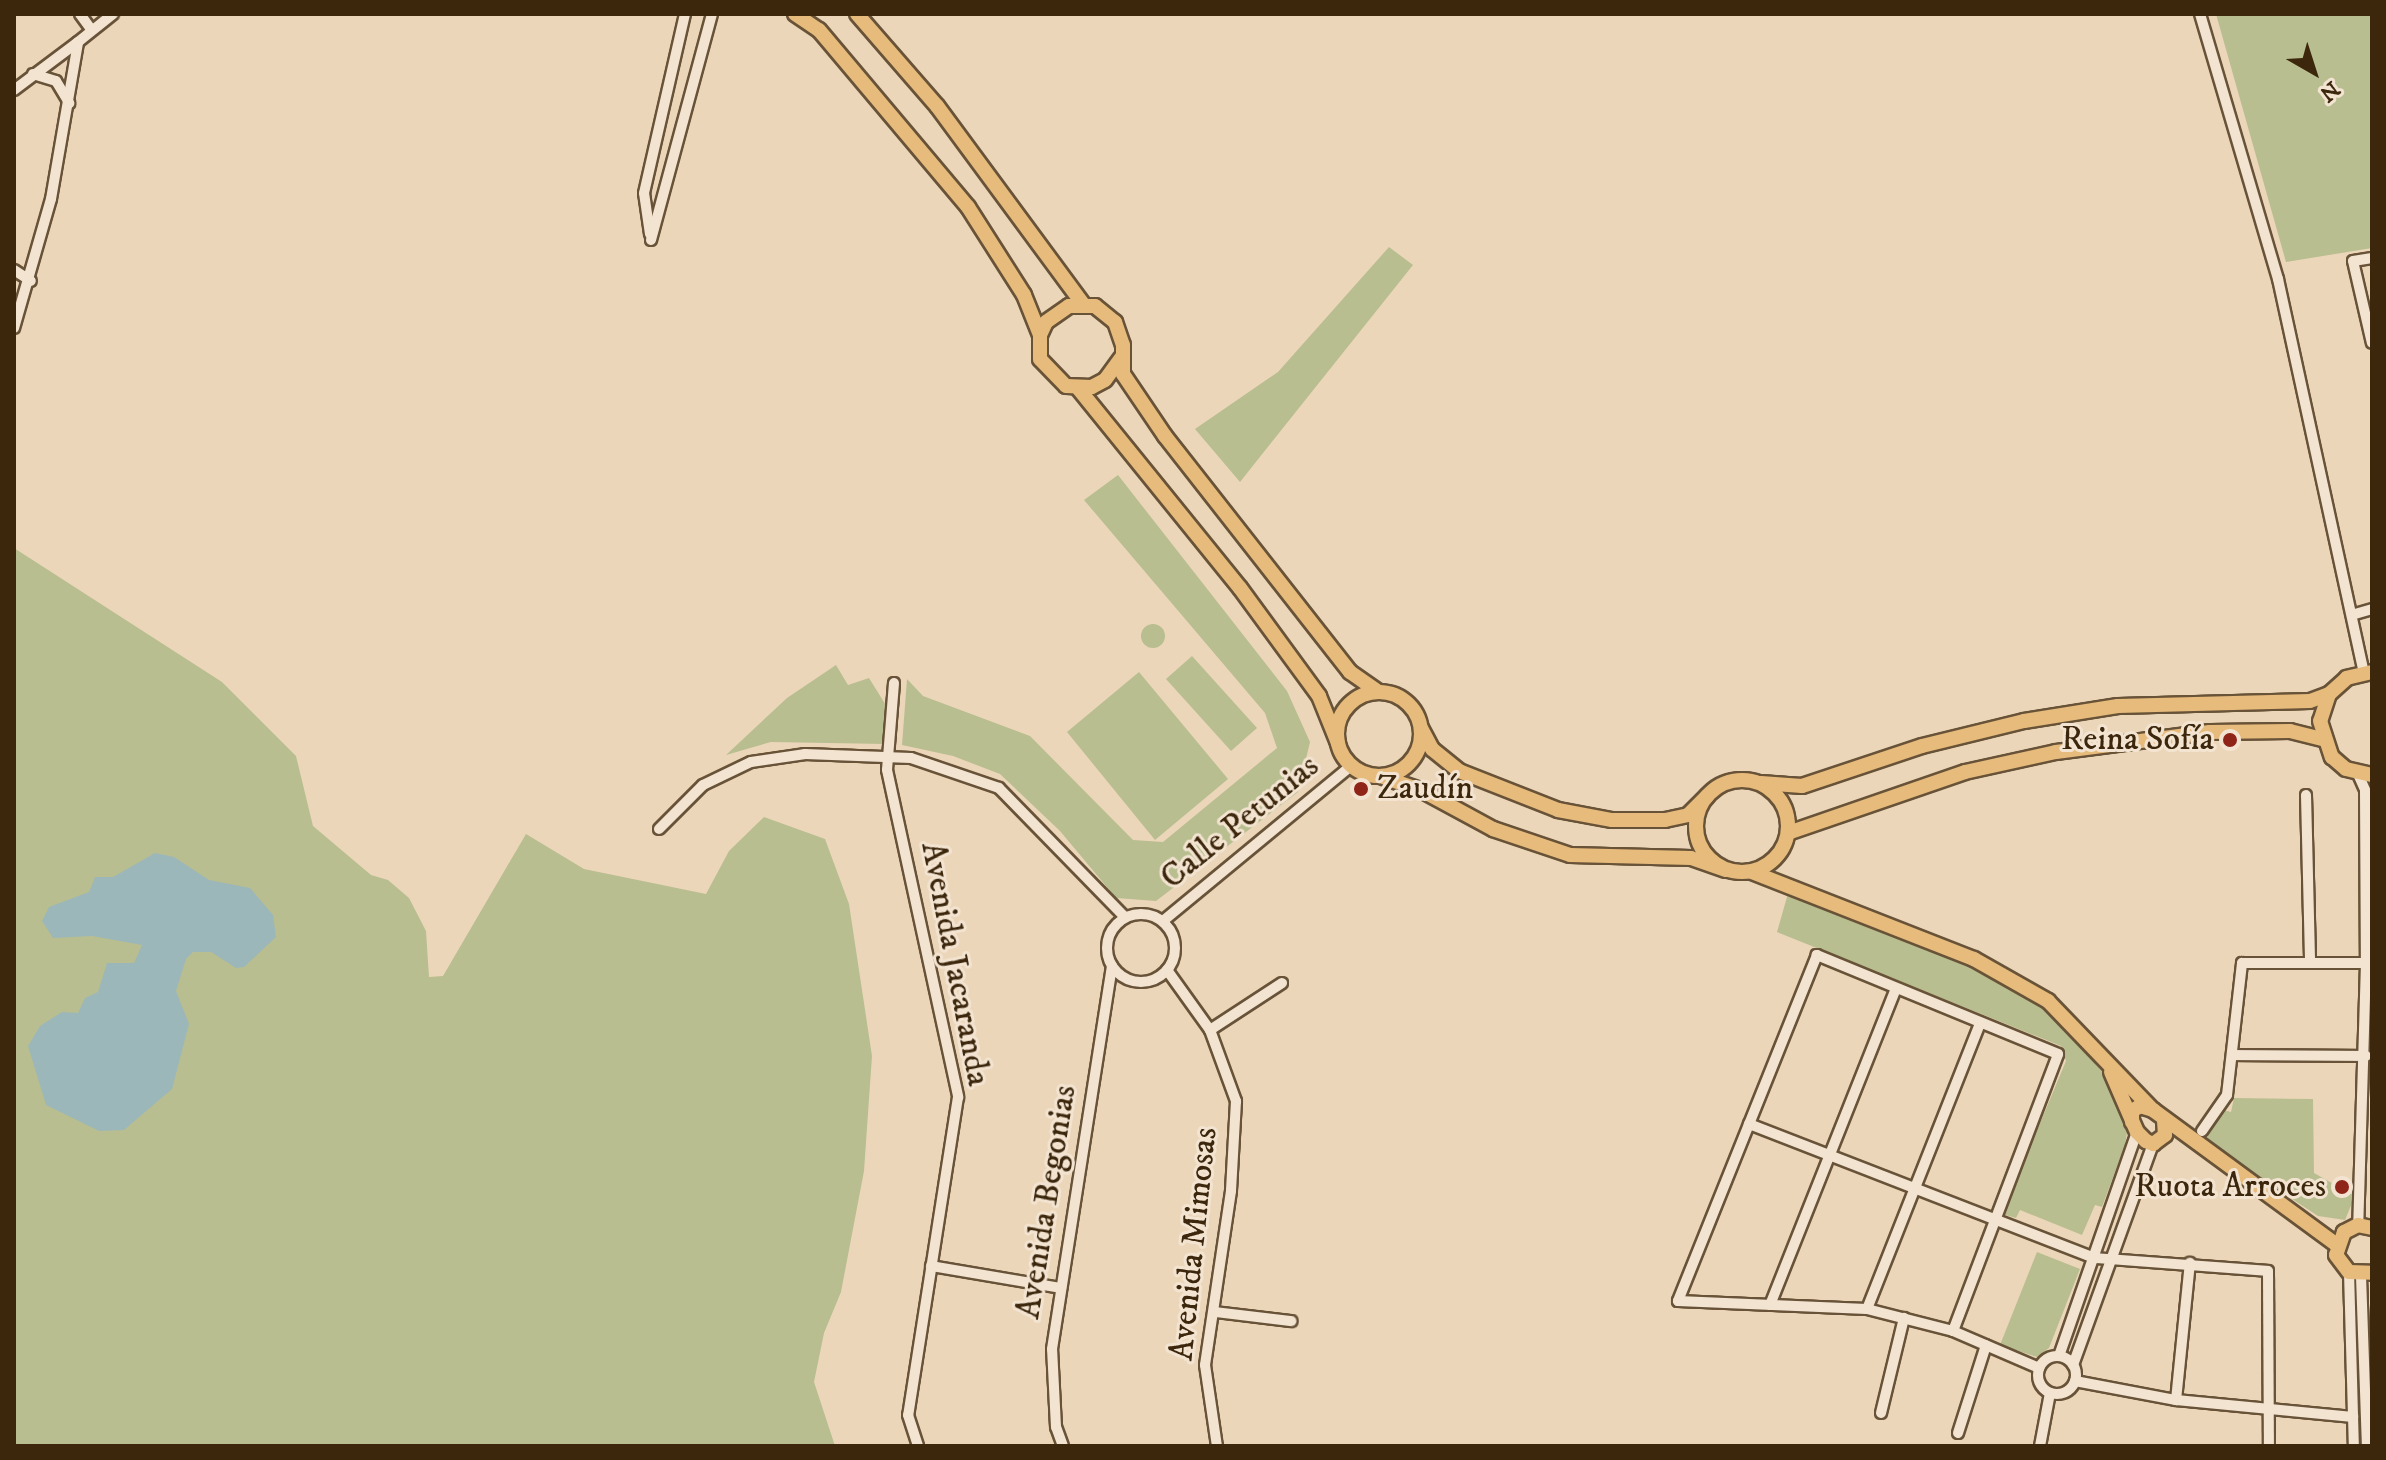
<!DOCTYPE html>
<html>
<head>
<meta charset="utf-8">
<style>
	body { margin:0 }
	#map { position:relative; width:2386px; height:1460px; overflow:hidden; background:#ecd6b9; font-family:"IM FELL DW Pica",serif }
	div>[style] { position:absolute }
	.green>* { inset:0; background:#b8be8f }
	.round { border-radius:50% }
	.water>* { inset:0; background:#9cb7b9 }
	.roads { filter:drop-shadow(2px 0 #685338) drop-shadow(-2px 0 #685338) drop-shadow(0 2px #685338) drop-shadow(0 -2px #685338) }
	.minor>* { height:10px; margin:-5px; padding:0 5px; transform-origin:5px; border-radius:5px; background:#f3e4d2 }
	.minor>.ring { margin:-5px; padding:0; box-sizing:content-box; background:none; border:10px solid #f3e4d2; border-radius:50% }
	.major>* { height:14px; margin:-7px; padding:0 7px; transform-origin:7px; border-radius:7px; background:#e6bb7c }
	.major>.ring { margin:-7px; padding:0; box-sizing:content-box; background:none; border:14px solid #e6bb7c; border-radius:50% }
	.dots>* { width:22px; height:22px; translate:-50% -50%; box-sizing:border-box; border:4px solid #f3e4d2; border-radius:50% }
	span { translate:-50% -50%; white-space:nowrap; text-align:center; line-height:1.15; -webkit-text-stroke:6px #f3e4d2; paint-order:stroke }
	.poi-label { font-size:34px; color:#3c270d }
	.right { translate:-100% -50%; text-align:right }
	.left { translate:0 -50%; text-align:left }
	.street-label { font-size:34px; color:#3c270d }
	.frame { position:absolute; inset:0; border:16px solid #3c270d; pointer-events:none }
	.north { position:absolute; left:2274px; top:32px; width:80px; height:80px; -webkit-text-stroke:6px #f3e4d2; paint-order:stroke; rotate:141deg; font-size:22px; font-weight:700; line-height:32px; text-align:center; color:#3c270d }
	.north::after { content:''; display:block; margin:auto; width:28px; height:36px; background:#3c270d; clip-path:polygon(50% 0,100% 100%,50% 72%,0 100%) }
</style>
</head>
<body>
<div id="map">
	<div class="green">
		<div style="clip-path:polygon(2216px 14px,2372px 14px,2372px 248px,2286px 262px)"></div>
		<div style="clip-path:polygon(1389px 247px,1413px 265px,1240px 482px,1195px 429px,1278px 372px)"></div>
		<div style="clip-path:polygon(1118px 475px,1287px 691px,1310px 742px,1298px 792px,1156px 901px,1116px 898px,1060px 831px,1000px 774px,953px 756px,902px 745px,907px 679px,923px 696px,1030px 736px,1133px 840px,1163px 842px,1277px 748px,1265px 713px,1084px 500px)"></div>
		<div style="clip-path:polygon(14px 548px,222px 682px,296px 756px,313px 826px,371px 875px,388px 880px,409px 898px,426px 931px,429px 977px,443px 976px,526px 834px,584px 869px,706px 894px,729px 851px,764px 817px,825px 839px,849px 904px,872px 1056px,864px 1171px,841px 1292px,824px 1333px,814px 1382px,835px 1446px,14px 1446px)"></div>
		<div class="round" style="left:1141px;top:624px;width:24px;height:24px"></div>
		<div style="clip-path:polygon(1192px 656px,1257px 728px,1231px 751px,1166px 679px)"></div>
		<div style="clip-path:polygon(836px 665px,848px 685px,869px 678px,887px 707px,885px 744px,771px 742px,726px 755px,787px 698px)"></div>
		<div style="clip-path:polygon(1139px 672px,1228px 779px,1155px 840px,1067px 732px)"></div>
		<div style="clip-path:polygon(1789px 890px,1937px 947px,2007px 981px,2059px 1020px,2131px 1107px,2125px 1145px,2102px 1207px,2095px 1205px,2082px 1235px,2020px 1210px,2016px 1218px,2002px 1214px,2066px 1061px,2061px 1046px,1777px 932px)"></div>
		<div style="clip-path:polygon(2234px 1098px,2313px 1099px,2314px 1173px,2355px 1196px,2345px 1220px,2318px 1216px,2205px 1142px,2220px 1109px,2231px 1112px)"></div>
		<div style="clip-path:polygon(2037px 1252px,2080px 1269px,2049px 1348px,2037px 1357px,2000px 1345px)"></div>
	</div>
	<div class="water">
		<div style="clip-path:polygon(155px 853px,174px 857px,209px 880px,250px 888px,273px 915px,276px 937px,244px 967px,236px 968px,211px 952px,193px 952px,186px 959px,176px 991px,189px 1024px,172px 1089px,124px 1130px,99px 1131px,46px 1105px,28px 1046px,40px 1026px,62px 1012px,78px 1013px,85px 998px,98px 992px,107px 963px,134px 963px,142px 945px,92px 936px,53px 938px,42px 921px,49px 907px,89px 892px,95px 877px,113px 877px)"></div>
	</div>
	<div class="roads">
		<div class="minor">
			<div style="left:80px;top:14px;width:19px;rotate:54deg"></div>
			<div style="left:2200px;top:14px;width:276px;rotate:73.6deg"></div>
			<div style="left:2278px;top:279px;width:402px;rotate:77.7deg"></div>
			<div style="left:33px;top:74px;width:24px;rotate:17deg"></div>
			<div style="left:56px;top:81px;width:26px;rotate:59deg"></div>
			<div style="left:14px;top:90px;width:80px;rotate:-36.9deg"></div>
			<div style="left:650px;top:234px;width:41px;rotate:-98.3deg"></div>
			<div style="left:644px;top:193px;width:184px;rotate:-77.1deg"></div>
			<div style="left:651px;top:240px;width:234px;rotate:-74.9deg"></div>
			<div style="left:2372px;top:258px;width:19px;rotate:171deg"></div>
			<div style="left:2353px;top:261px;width:84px;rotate:77deg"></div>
			<div style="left:14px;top:270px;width:20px;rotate:33deg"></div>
			<div style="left:14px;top:328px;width:134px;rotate:-74deg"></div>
			<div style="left:51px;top:199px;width:159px;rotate:-80.2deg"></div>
			<div style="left:78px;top:42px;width:45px;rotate:-38.7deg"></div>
			<div style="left:2355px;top:614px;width:18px;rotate:-16deg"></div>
			<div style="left:894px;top:683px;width:87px;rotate:94.6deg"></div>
			<div style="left:887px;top:770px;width:335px;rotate:77.7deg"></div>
			<div style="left:958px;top:1097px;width:322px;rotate:98.9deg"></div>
			<div style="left:908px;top:1415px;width:33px;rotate:72deg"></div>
			<div style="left:2358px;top:774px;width:17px;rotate:66deg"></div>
			<div style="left:2365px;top:790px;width:173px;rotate:89.7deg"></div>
			<div style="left:2366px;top:963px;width:262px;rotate:91.7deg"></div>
			<div style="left:2306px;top:795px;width:166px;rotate:88.6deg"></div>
			<div style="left:659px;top:829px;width:62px;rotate:-45deg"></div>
			<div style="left:703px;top:785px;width:53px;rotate:-25.6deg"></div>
			<div style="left:751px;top:762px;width:55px;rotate:-8.4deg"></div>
			<div style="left:805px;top:754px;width:106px;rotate:2.2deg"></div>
			<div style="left:911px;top:758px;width:93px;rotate:18.8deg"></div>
			<div style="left:999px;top:788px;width:180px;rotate:45.7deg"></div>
			<div class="ring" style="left:1107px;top:914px;width:58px;height:58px"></div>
			<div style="left:1163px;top:921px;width:245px;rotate:-39.5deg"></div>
			<div style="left:1167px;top:970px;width:74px;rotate:54.4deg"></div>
			<div style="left:1210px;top:1030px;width:76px;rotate:69.9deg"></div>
			<div style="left:1236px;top:1101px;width:90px;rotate:93.2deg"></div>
			<div style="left:1231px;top:1191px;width:176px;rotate:98.5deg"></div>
			<div style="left:1205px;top:1365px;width:82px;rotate:81.6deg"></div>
			<div style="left:1210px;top:1030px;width:86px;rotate:-33.1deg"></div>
			<div style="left:2232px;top:1055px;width:134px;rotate:0.4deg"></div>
			<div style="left:1749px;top:1124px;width:371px;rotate:21.2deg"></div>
			<div style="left:2095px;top:1258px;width:173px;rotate:4.3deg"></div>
			<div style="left:2268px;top:1271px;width:175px;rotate:89.7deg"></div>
			<div style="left:2202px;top:1131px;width:44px;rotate:-55.2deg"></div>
			<div style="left:2227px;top:1095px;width:133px;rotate:-83.5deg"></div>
			<div style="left:2242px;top:963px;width:124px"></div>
			<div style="left:931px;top:1266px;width:132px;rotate:9.6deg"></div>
			<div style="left:2349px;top:1272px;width:174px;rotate:88.4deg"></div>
			<div style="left:2361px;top:1276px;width:170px;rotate:88deg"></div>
			<div style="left:1770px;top:1305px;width:340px;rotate:-68.3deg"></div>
			<div style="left:1867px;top:1309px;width:308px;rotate:-68.4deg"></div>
			<div style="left:1215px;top:1312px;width:77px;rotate:6.8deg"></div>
			<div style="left:1953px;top:1331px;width:296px;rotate:-69.2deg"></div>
			<div style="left:2058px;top:1054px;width:261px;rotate:-157.7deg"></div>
			<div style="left:1817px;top:955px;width:373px;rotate:111.9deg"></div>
			<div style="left:1678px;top:1301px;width:189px;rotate:2.4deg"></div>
			<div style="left:1867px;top:1309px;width:89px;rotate:14.3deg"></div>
			<div style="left:1953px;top:1331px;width:94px;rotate:23.3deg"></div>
			<div class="ring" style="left:2038px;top:1356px;width:28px;height:28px"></div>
			<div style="left:2059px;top:1356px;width:237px;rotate:-70.8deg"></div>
			<div style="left:2073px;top:1365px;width:235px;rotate:-70.1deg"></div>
			<div style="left:2075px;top:1381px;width:103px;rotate:10.7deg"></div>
			<div style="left:2176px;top:1400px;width:178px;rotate:5.5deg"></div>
			<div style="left:2176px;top:1400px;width:138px;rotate:-84.2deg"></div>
			<div style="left:1881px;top:1413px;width:98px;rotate:-76.4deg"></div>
			<div style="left:1958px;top:1433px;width:92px;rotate:-72.3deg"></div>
			<div style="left:1063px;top:1446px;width:20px;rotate:-110deg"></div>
			<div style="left:1056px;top:1427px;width:78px;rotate:-92.9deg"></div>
			<div style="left:1052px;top:1349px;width:388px;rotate:-81.1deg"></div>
			<div style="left:2040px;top:1446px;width:54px;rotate:-79.3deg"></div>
		</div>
		<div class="major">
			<div style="left:795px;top:14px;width:29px;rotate:34deg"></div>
			<div style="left:819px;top:30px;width:231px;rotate:49.9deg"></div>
			<div style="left:968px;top:207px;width:104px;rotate:57.5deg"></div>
			<div style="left:1024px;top:295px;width:43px;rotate:68.2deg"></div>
			<div style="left:857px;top:14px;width:122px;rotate:49deg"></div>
			<div style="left:937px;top:106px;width:246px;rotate:53.6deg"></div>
			<div style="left:1121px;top:358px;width:27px;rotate:126deg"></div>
			<div style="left:1105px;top:380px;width:15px;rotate:152deg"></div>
			<div style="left:1092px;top:387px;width:26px;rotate:-178deg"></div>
			<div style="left:1066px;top:386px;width:37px;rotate:-134deg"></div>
			<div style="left:1040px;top:359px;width:24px;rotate:-90deg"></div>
			<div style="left:1040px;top:335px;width:14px;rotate:-65deg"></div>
			<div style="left:1046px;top:322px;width:28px;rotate:-35deg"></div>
			<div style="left:1069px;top:306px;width:26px"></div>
			<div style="left:1095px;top:306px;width:26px;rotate:39deg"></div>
			<div style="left:1115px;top:322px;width:24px;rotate:71deg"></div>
			<div style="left:1123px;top:345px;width:29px;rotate:90deg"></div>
			<div style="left:1123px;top:374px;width:75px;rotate:55.9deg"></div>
			<div style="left:1165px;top:436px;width:300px;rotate:51.9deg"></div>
			<div style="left:1350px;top:672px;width:35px;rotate:35deg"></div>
			<div style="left:1078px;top:388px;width:257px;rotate:51deg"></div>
			<div style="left:1240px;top:588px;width:134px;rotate:53.8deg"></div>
			<div style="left:1319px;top:696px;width:51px;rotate:68deg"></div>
			<div style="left:2372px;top:672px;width:26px;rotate:167deg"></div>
			<div style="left:2347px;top:678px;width:24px;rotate:138deg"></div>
			<div style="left:2329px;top:694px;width:28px;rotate:108deg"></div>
			<div style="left:2320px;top:721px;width:38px;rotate:72deg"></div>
			<div style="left:2332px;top:757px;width:18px;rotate:41deg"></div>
			<div style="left:2346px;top:769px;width:27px;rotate:13deg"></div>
			<div class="ring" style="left:1337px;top:692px;width:70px;height:70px"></div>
			<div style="left:1421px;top:728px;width:24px;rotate:62deg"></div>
			<div style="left:1432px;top:749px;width:35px;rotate:39deg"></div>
			<div style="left:1459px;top:771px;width:106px;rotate:21.5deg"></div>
			<div style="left:1558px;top:810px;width:55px;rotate:10.5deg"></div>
			<div style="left:1612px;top:820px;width:53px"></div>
			<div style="left:1665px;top:820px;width:24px;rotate:-12deg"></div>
			<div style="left:1688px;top:815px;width:28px;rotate:-45deg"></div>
			<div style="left:1380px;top:776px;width:46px;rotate:19.2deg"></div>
			<div style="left:1423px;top:791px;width:80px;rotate:28.5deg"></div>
			<div style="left:1493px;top:829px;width:81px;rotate:18.7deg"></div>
			<div style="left:1570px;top:855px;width:121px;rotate:1.4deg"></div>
			<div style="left:1691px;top:858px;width:37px;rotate:19deg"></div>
			<div class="ring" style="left:1696px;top:780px;width:78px;height:78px"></div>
			<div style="left:1761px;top:783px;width:41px;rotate:4.2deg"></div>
			<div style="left:1802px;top:786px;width:126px;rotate:-18.4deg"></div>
			<div style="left:1922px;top:746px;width:105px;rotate:-13.8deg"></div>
			<div style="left:2024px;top:721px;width:95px;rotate:-9.1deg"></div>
			<div style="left:2118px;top:706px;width:192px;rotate:-1.5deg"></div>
			<div style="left:2310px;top:701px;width:20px;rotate:-20deg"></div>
			<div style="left:1788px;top:833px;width:187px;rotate:-19deg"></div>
			<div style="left:1965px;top:772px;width:93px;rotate:-12.4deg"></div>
			<div style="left:2056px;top:752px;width:155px;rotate:-7.4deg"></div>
			<div style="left:2210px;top:732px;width:80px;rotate:-0.7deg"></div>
			<div style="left:2290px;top:731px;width:33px;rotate:14deg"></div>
			<div style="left:1752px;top:872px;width:238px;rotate:21.4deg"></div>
			<div style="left:1974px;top:959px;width:85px;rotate:29.6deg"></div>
			<div style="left:2048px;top:1001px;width:151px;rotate:46.1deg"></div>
			<div style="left:2111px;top:1072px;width:65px;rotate:66.6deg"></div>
			<div style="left:2137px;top:1132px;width:13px;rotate:45deg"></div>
			<div style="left:2146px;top:1141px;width:8px;rotate:23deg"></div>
			<div style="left:2153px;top:1144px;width:15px;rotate:-37deg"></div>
			<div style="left:2165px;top:1135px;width:14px;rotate:-94deg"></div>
			<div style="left:2132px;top:1122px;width:11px;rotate:-90deg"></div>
			<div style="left:2132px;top:1111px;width:9px;rotate:-32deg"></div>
			<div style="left:2140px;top:1106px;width:14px;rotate:17deg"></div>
			<div style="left:2153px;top:1110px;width:228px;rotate:36.3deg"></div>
			<div style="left:2372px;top:1228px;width:14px;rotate:-168deg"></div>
			<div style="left:2358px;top:1225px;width:16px;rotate:153deg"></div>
			<div style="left:2344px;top:1232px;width:24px;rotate:109deg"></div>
			<div style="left:2336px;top:1255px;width:21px;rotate:53deg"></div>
			<div style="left:2349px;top:1272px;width:23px;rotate:2deg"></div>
		</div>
	</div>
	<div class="dots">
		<div style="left:2230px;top:740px;background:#8f2418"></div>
		<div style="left:1361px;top:789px;background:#8f2418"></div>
		<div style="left:2342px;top:1187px;background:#8f2418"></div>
	</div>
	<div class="poi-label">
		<span class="right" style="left:2214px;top:740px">Reina Sofía</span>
		<span class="left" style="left:1377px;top:789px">Zaudín</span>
		<span class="right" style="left:2326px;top:1187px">Ruota Arroces</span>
	</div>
	<div class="street-label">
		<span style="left:1240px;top:822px;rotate:-39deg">Calle Petunias</span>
		<span style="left:955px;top:964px;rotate:79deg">Avenida Jacaranda</span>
		<span style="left:1047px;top:1202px;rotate:-81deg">Avenida Begonias</span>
		<span style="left:1194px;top:1244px;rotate:-84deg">Avenida Mimosas</span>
	</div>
	<div class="frame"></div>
	<div class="north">N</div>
</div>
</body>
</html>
